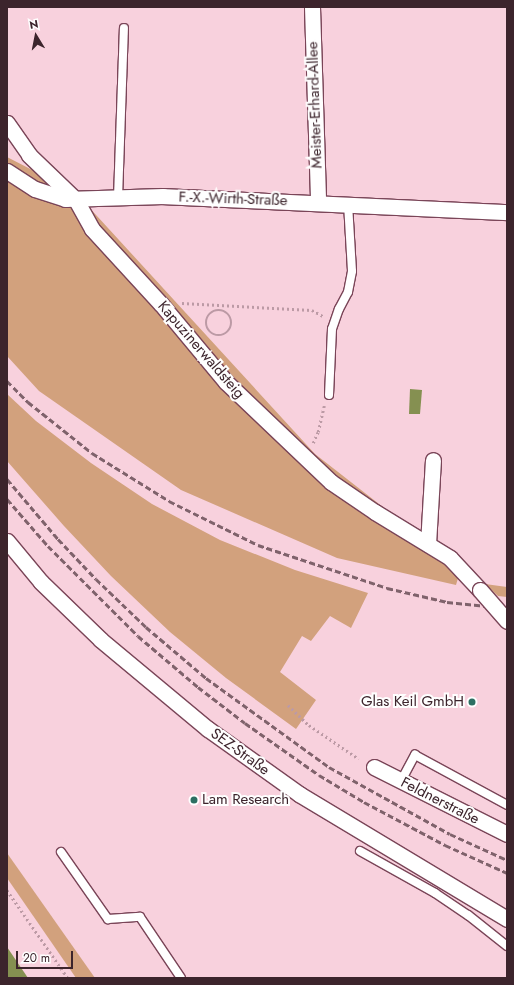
<!DOCTYPE html>
<html>
<head>
<meta charset="utf-8">
<style>
	body { margin:0 }
	#map { position:relative; width:514px; height:985px; overflow:hidden; background:#f8d1dd; font-family:Jost,sans-serif }
	div>[style] { position:absolute }
	.green>* { inset:0; background:#d2a17d }
	.water>* { inset:0; background:#859051 }
	.path>* { height:2.5px; margin-top:-1.25px; transform-origin:0; background:repeating-linear-gradient(90deg,#bc9aa5 0 2px,transparent 0 5px) }
	.path>.ring { margin:-1.25px; padding:0; box-sizing:content-box; background:none; border:2.5px solid #bc9aa5; border-radius:50% }
	.roads { filter:drop-shadow(1px 0 #7a4558) drop-shadow(-1px 0 #7a4558) drop-shadow(0 1px #7a4558) drop-shadow(0 -1px #7a4558) }
	.lane>* { height:8px; margin:-4px; padding:0 4px; transform-origin:4px; border-radius:4px; background:#fff }
	.street>* { height:15px; margin:-7.5px; padding:0 7.5px; transform-origin:7.5px; border-radius:7.5px; background:#fff }
	.rail>* { height:3px; margin-top:-1.5px; transform-origin:0; background:repeating-linear-gradient(90deg,#7f626b 0 6px,transparent 0 9px) }
	.bridges { filter:drop-shadow(1px 0 #7a4558) drop-shadow(-1px 0 #7a4558) drop-shadow(0 1px #7a4558) drop-shadow(0 -1px #7a4558) }
	.street-bridge>* { height:15px; margin:-7.5px; padding:0 7.5px; transform-origin:7.5px; border-radius:7.5px; background:#fff }
	.dots>* { width:11px; height:11px; translate:-50% -50%; box-sizing:border-box; border:2px solid #fefefe; border-radius:50% }
	span { translate:-50% -50%; white-space:nowrap; text-align:center; line-height:1.15; -webkit-text-stroke:4px #fefefe; paint-order:stroke }
	.street-label { font-size:15px; color:#3c242c }
	.poi-label { font-size:15px; color:#3c242c }
	.right { translate:-100% -50%; text-align:right }
	.left { translate:0 -50%; text-align:left }
	.frame { position:absolute; inset:0; border:8px solid #3c242c; pointer-events:none }
	.north { position:absolute; left:16px; top:16px; width:40px; height:40px; -webkit-text-stroke:3px #fefefe; paint-order:stroke; rotate:350deg; font-size:11px; font-weight:700; line-height:16px; text-align:center; color:#3c242c }
	.north::after { content:''; display:block; margin:auto; width:14px; height:18px; background:#3c242c; clip-path:polygon(50% 0,100% 100%,50% 72%,0 100%) }
	.scale { position:absolute; left:16px; top:951px; width:57px; height:18px; box-sizing:border-box; border:2px solid #3c242c; border-top:0; padding-left:5px; font-size:12px; line-height:14px; white-space:nowrap; color:#3c242c; -webkit-text-stroke:3px #fefefe; paint-order:stroke }
</style>
</head>
<body>
<div id="map">
	<div class="green">
		<div style="clip-path:polygon(7px 157px,75px 192px,315px 454px,461px 568px,456px 585px,337px 558px,181px 490px,39px 391px,7px 356px)"></div>
		<div style="clip-path:polygon(7px 394px,36px 421px,91px 463px,152px 504px,220px 540px,295px 570px,368px 593px,351px 628px,330px 616px,311px 641px,302px 636px,280px 672px,316px 700px,296px 729px,226px 678px,170px 632px,111px 576px,64px 526px,7px 461px)"></div>
		<div style="clip-path:polygon(485px 584px,507px 587px,507px 597px,498px 596px)"></div>
		<div style="clip-path:polygon(7px 853px,95px 978px,76px 978px,7px 878px)"></div>
	</div>
	<div class="water">
		<div style="clip-path:polygon(410px 389px,422px 390px,420px 414px,409px 414px)"></div>
		<div style="clip-path:polygon(7px 947px,28px 978px,7px 978px)"></div>
	</div>
	<div class="path">
		<div style="left:182px;top:303px;width:130px;rotate:3.1deg"></div>
		<div style="left:312px;top:310px;width:13px;rotate:29deg"></div>
		<div class="ring" style="left:206px;top:310px;width:23.5px;height:23.5px"></div>
		<div style="left:313px;top:443px;width:12px;rotate:-66deg"></div>
		<div style="left:318px;top:432px;width:27px;rotate:-77deg"></div>
		<div style="left:288px;top:705px;width:29px;rotate:44deg"></div>
		<div style="left:309px;top:725px;width:60px;rotate:34.2deg"></div>
		<div style="left:7px;top:890px;width:107px;rotate:55.3deg"></div>
	</div>
	<div class="roads">
		<div class="lane">
			<div style="left:118px;top:198px;width:170px;rotate:-88deg"></div>
			<div style="left:329px;top:395px;width:66px;rotate:-87.4deg"></div>
			<div style="left:332px;top:329px;width:21px;rotate:-71deg"></div>
			<div style="left:339px;top:309px;width:19px;rotate:-62deg"></div>
			<div style="left:348px;top:292px;width:21px;rotate:-79deg"></div>
			<div style="left:352px;top:271px;width:67px;rotate:-93.4deg"></div>
			<div style="left:401px;top:781px;width:30px;rotate:-62deg"></div>
			<div style="left:415px;top:755px;width:105px;rotate:28.5deg"></div>
			<div style="left:360px;top:851px;width:86px;rotate:29.2deg"></div>
			<div style="left:435px;top:893px;width:40px;rotate:34deg"></div>
			<div style="left:468px;top:915px;width:50px;rotate:38.5deg"></div>
			<div style="left:61px;top:852px;width:82px;rotate:55deg"></div>
			<div style="left:108px;top:919px;width:32px;rotate:-4deg"></div>
			<div style="left:140px;top:917px;width:73px;rotate:56.1deg"></div>
		</div>
		<div class="street">
			<div style="left:312px;top:7px;width:195px;rotate:88.2deg"></div>
			<div style="left:7px;top:123px;width:39px;rotate:55deg"></div>
			<div style="left:29px;top:155px;width:65px;rotate:43.8deg"></div>
			<div style="left:76px;top:200px;width:33px;rotate:61deg"></div>
			<div style="left:92px;top:229px;width:102px;rotate:47.4deg"></div>
			<div style="left:161px;top:304px;width:102px;rotate:50.2deg"></div>
			<div style="left:226px;top:382px;width:145px;rotate:43.6deg"></div>
			<div style="left:331px;top:482px;width:53px;rotate:34.3deg"></div>
			<div style="left:375px;top:512px;width:88px;rotate:31.5deg"></div>
			<div style="left:450px;top:558px;width:44px;rotate:46.8deg"></div>
			<div style="left:7px;top:171px;width:33px;rotate:33deg"></div>
			<div style="left:35px;top:189px;width:32px;rotate:18deg"></div>
			<div style="left:65px;top:199px;width:98px;rotate:-1.8deg"></div>
			<div style="left:163px;top:196px;width:344px;rotate:2.7deg"></div>
			<div style="left:7px;top:541px;width:53px;rotate:50.3deg"></div>
			<div style="left:41px;top:582px;width:83px;rotate:44deg"></div>
			<div style="left:101px;top:640px;width:139px;rotate:39.8deg"></div>
			<div style="left:208px;top:729px;width:112px;rotate:35.5deg"></div>
			<div style="left:299px;top:794px;width:243px;rotate:31deg"></div>
			<div style="left:428px;top:544px;width:84px;rotate:-86.6deg"></div>
			<div style="left:374px;top:767px;width:149px;rotate:26.7deg"></div>
		</div>
	</div>
	<div class="rail">
		<div style="left:7px;top:381px;width:30px;rotate:45deg"></div>
		<div style="left:28px;top:402px;width:82px;rotate:38.6deg"></div>
		<div style="left:92px;top:453px;width:91px;rotate:31.9deg"></div>
		<div style="left:169px;top:501px;width:99px;rotate:26.3deg"></div>
		<div style="left:258px;top:545px;width:136px;rotate:18.4deg"></div>
		<div style="left:387px;top:588px;width:62px;rotate:13.1deg"></div>
		<div style="left:447px;top:602px;width:60px;rotate:5.7deg"></div>
		<div style="left:7px;top:479px;width:79px;rotate:49.6deg"></div>
		<div style="left:58px;top:539px;width:55px;rotate:46.5deg"></div>
		<div style="left:96px;top:579px;width:69px;rotate:43.8deg"></div>
		<div style="left:146px;top:627px;width:79px;rotate:40.4deg"></div>
		<div style="left:206px;top:678px;width:152px;rotate:35.9deg"></div>
		<div style="left:329px;top:767px;width:138px;rotate:29deg"></div>
		<div style="left:450px;top:834px;width:63px;rotate:24.5deg"></div>
		<div style="left:7px;top:499px;width:62px;rotate:48.9deg"></div>
		<div style="left:48px;top:546px;width:127px;rotate:45deg"></div>
		<div style="left:138px;top:636px;width:79px;rotate:40.4deg"></div>
		<div style="left:198px;top:687px;width:59px;rotate:37.5deg"></div>
		<div style="left:245px;top:723px;width:90px;rotate:35.1deg"></div>
		<div style="left:319px;top:775px;width:52px;rotate:31deg"></div>
		<div style="left:364px;top:802px;width:92px;rotate:28deg"></div>
		<div style="left:445px;top:845px;width:68px;rotate:24.3deg"></div>
	</div>
	<div class="bridges">
		<div class="street-bridge">
			<div style="left:480px;top:590px;width:41px;rotate:48.9deg"></div>
		</div>
	</div>
	<div class="dots">
		<div style="left:472px;top:702px;background:#2c6f62"></div>
		<div style="left:194px;top:800px;background:#2c6f62"></div>
	</div>
	<div class="street-label">
		<span style="left:315px;top:105px;rotate:-92deg">Meister-Erhard-Allee</span>
		<span style="left:233px;top:199px;rotate:2deg">F.-X.-Wirth-Straße</span>
		<span style="left:201px;top:350px;rotate:49deg">Kapuzinerwaldsteig</span>
		<span style="left:240px;top:752px;rotate:36deg">SEZ-Straße</span>
		<span style="left:440px;top:801px;rotate:27deg">Feldnerstraße</span>
	</div>
	<div class="poi-label">
		<span class="right" style="left:464px;top:702px">Glas Keil GmbH</span>
		<span class="left" style="left:202px;top:800px">Lam Research</span>
	</div>
	<div class="frame"></div>
	<div class="north">N</div>
	<div class="scale">20 m</div>
</div>
</body>
</html>
